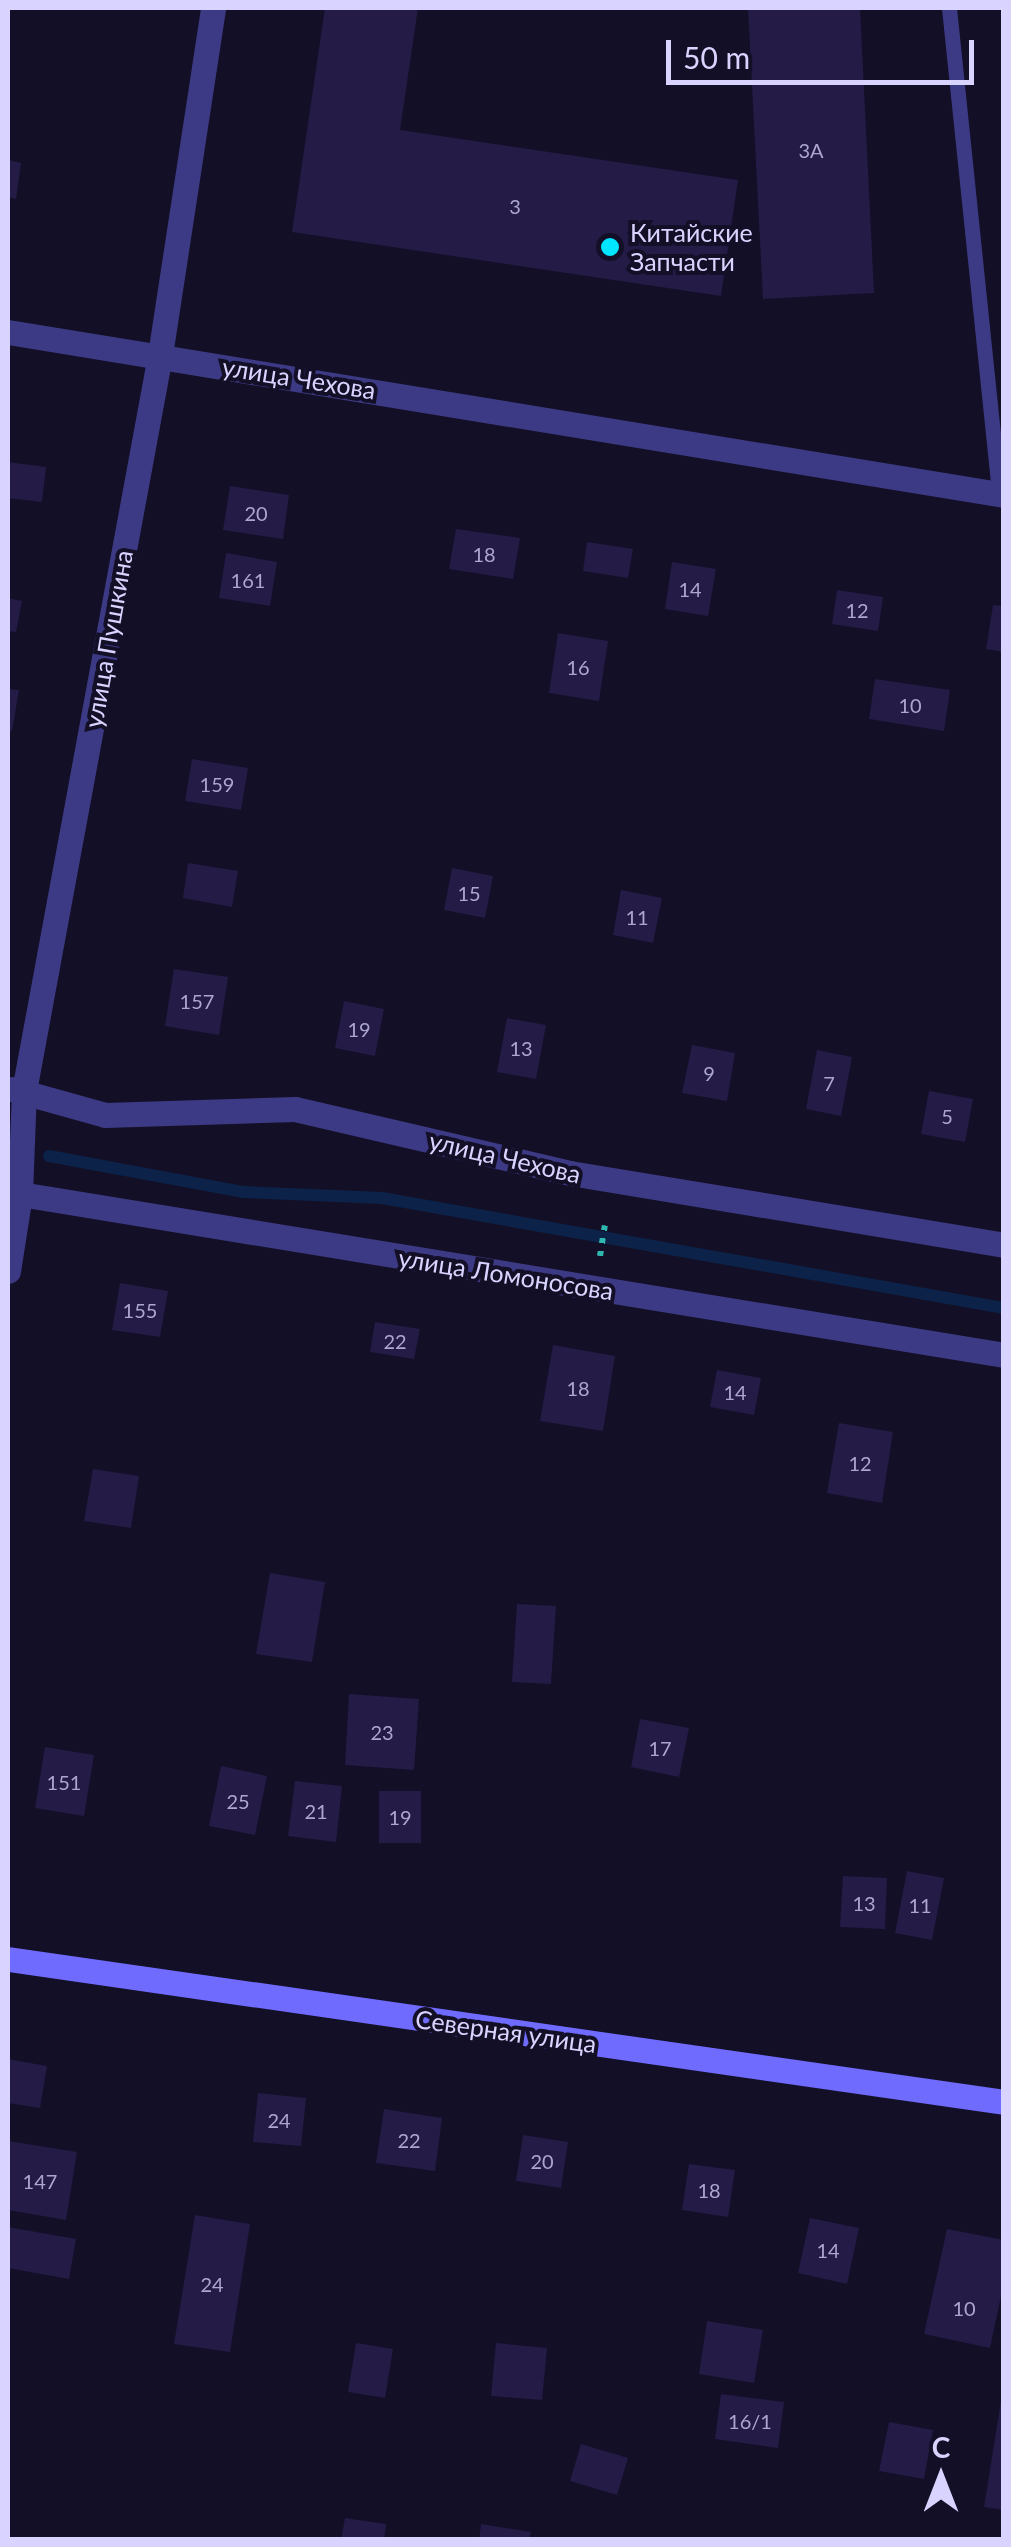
<!DOCTYPE html>
<html>
<head>
<meta charset="utf-8">
<style>
	body { margin:0 }
	#map { position:relative; width:1011px; height:2547px; overflow:hidden; background:#130f26; font-family:Lato,sans-serif }
	div>[style] { position:absolute }
	.stream>* { height:12px; margin:-6px; padding:0 6px; transform-origin:6px; border-radius:6px; background:#0c2248 }
	.building>* { inset:0; background:#241b47 }
	.path>* { height:6px; margin-top:-3px; transform-origin:0; background:repeating-linear-gradient(90deg,#2fb8b0 0 5px,transparent 0 13px) }
	.service>* { height:15px; margin:-7.5px; padding:0 7.5px; transform-origin:7.5px; border-radius:7.5px; background:#3d3a85 }
	.minor>* { height:25px; margin:-12.5px; padding:0 12.5px; transform-origin:12.5px; border-radius:12.5px; background:#3d3a85 }
	.secondary>* { height:25px; margin:-12.5px; padding:0 12.5px; transform-origin:12.5px; border-radius:12.5px; background:#6f6bff }
	.dots>* { width:28px; height:28px; translate:-50% -50%; box-sizing:border-box; border:5px solid #130f26; border-radius:50% }
	span { translate:-50% -50%; white-space:nowrap; text-align:center; line-height:1.15; -webkit-text-stroke:8px #130f26; paint-order:stroke }
	.number-label { font-size:20px; color:#aca6d1 }
	.number-label span { -webkit-text-stroke-width:0 }
	.poi-label { font-size:25px; color:#d9d4ff }
	.left { translate:0 -50%; text-align:left }
	.street-label { font-size:25px; color:#d9d4ff }
	.frame { position:absolute; inset:0; border:10px solid #d9d4ff; pointer-events:none }
	.north { position:absolute; left:891px; top:2427px; width:100px; height:100px; -webkit-text-stroke:8px #130f26; paint-order:stroke; rotate:0deg; font-size:28px; font-weight:700; line-height:40px; text-align:center; color:#d9d4ff }
	.north::after { content:''; display:block; margin:auto; width:35px; height:45px; background:#d9d4ff; clip-path:polygon(50% 0,100% 100%,50% 72%,0 100%) }
	.scale { position:absolute; left:666px; top:40px; width:308px; height:45px; box-sizing:border-box; border:5px solid #d9d4ff; border-top:0; padding-left:12px; font-size:30px; line-height:35px; white-space:nowrap; color:#d9d4ff; -webkit-text-stroke:8px #130f26; paint-order:stroke }
</style>
</head>
<body>
<div id="map">
	<div class="stream">
		<div style="left:49px;top:1156px;width:197px;rotate:10.5deg"></div>
		<div style="left:243px;top:1192px;width:139px;rotate:2.5deg"></div>
		<div style="left:382px;top:1198px;width:632px;rotate:10.03deg"></div>
	</div>
	<div class="building">
		<div style="clip-path:polygon(325px 8px,418px 8px,400px 130px,738px 180px,721px 296px,292px 232px)"></div>
		<div style="clip-path:polygon(748px 8px,860px 8px,874px 293px,763px 299px)"></div>
		<div style="clip-path:polygon(8px 160px,21px 163px,16px 199px,8px 197px)"></div>
		<div style="clip-path:polygon(8px 462px,46px 467px,42px 502px,8px 498px)"></div>
		<div style="clip-path:polygon(230px 486px,289px 495px,283px 539px,223px 530px)"></div>
		<div style="clip-path:polygon(456px 529px,520px 538px,513px 579px,449px 569px)"></div>
		<div style="clip-path:polygon(587px 542px,633px 549px,628px 578px,583px 571px)"></div>
		<div style="clip-path:polygon(226px 553px,277px 562px,270px 606px,219px 598px)"></div>
		<div style="clip-path:polygon(672px 562px,716px 569px,708px 616px,665px 609px)"></div>
		<div style="clip-path:polygon(837px 590px,883px 597px,878px 631px,832px 624px)"></div>
		<div style="clip-path:polygon(8px 598px,22px 601px,16px 632px,8px 631px)"></div>
		<div style="clip-path:polygon(993px 605px,1004px 606px,1004px 652px,986px 649px)"></div>
		<div style="clip-path:polygon(558px 633px,608px 641px,599px 701px,549px 693px)"></div>
		<div style="clip-path:polygon(875px 679px,950px 690px,944px 731px,869px 719px)"></div>
		<div style="clip-path:polygon(8px 689px,19px 690px,12px 731px,8px 731px)"></div>
		<div style="clip-path:polygon(192px 759px,248px 768px,241px 810px,185px 801px)"></div>
		<div style="clip-path:polygon(188px 863px,238px 871px,232px 907px,183px 898px)"></div>
		<div style="clip-path:polygon(452px 868px,493px 876px,485px 918px,444px 910px)"></div>
		<div style="clip-path:polygon(621px 890px,662px 898px,653px 943px,613px 935px)"></div>
		<div style="clip-path:polygon(174px 969px,228px 977px,219px 1035px,165px 1026px)"></div>
		<div style="clip-path:polygon(344px 1001px,384px 1009px,375px 1056px,335px 1048px)"></div>
		<div style="clip-path:polygon(507px 1018px,546px 1025px,536px 1079px,497px 1072px)"></div>
		<div style="clip-path:polygon(692px 1045px,735px 1053px,727px 1101px,682px 1093px)"></div>
		<div style="clip-path:polygon(817px 1050px,852px 1057px,841px 1116px,806px 1109px)"></div>
		<div style="clip-path:polygon(929px 1091px,973px 1099px,965px 1142px,921px 1134px)"></div>
		<div style="clip-path:polygon(120px 1283px,168px 1291px,160px 1337px,112px 1330px)"></div>
		<div style="clip-path:polygon(375px 1322px,420px 1329px,414px 1359px,370px 1352px)"></div>
		<div style="clip-path:polygon(553px 1345px,615px 1356px,603px 1431px,540px 1421px)"></div>
		<div style="clip-path:polygon(717px 1370px,761px 1378px,754px 1415px,710px 1407px)"></div>
		<div style="clip-path:polygon(839px 1423px,893px 1432px,882px 1503px,827px 1493px)"></div>
		<div style="clip-path:polygon(93px 1469px,139px 1476px,131px 1528px,84px 1521px)"></div>
		<div style="clip-path:polygon(270px 1573px,325px 1582px,312px 1662px,256px 1654px)"></div>
		<div style="clip-path:polygon(517px 1604px,556px 1606px,551px 1684px,512px 1682px)"></div>
		<div style="clip-path:polygon(349px 1694px,419px 1699px,414px 1770px,345px 1765px)"></div>
		<div style="clip-path:polygon(640px 1719px,689px 1728px,679px 1777px,631px 1767px)"></div>
		<div style="clip-path:polygon(45px 1747px,94px 1755px,84px 1816px,35px 1808px)"></div>
		<div style="clip-path:polygon(221px 1766px,267px 1776px,255px 1835px,209px 1826px)"></div>
		<div style="clip-path:polygon(295px 1781px,342px 1786px,336px 1842px,288px 1836px)"></div>
		<div style="clip-path:polygon(379px 1791px,421px 1791px,421px 1843px,379px 1843px)"></div>
		<div style="clip-path:polygon(907px 1871px,944px 1878px,932px 1940px,895px 1933px)"></div>
		<div style="clip-path:polygon(843px 1876px,887px 1878px,885px 1929px,840px 1927px)"></div>
		<div style="clip-path:polygon(8px 2059px,47px 2066px,40px 2108px,8px 2103px)"></div>
		<div style="clip-path:polygon(258px 2093px,306px 2098px,301px 2146px,253px 2142px)"></div>
		<div style="clip-path:polygon(384px 2109px,442px 2118px,435px 2171px,376px 2163px)"></div>
		<div style="clip-path:polygon(523px 2135px,568px 2142px,561px 2188px,516px 2181px)"></div>
		<div style="clip-path:polygon(8px 2141px,77px 2152px,66px 2220px,8px 2210px)"></div>
		<div style="clip-path:polygon(689px 2164px,735px 2170px,728px 2217px,682px 2210px)"></div>
		<div style="clip-path:polygon(195px 2215px,250px 2224px,230px 2352px,174px 2344px)"></div>
		<div style="clip-path:polygon(810px 2218px,859px 2228px,847px 2284px,798px 2273px)"></div>
		<div style="clip-path:polygon(8px 2227px,76px 2239px,69px 2279px,8px 2268px)"></div>
		<div style="clip-path:polygon(947px 2229px,1004px 2240px,1004px 2282px,990px 2348px,924px 2334px)"></div>
		<div style="clip-path:polygon(707px 2321px,763px 2330px,754px 2383px,699px 2374px)"></div>
		<div style="clip-path:polygon(356px 2343px,393px 2349px,385px 2398px,348px 2392px)"></div>
		<div style="clip-path:polygon(496px 2343px,547px 2348px,542px 2400px,491px 2396px)"></div>
		<div style="clip-path:polygon(721px 2394px,784px 2402px,778px 2448px,715px 2439px)"></div>
		<div style="clip-path:polygon(1001px 2401px,1004px 2401px,1004px 2510px,984px 2507px)"></div>
		<div style="clip-path:polygon(889px 2422px,933px 2430px,924px 2479px,879px 2471px)"></div>
		<div style="clip-path:polygon(581px 2444px,628px 2458px,617px 2495px,570px 2481px)"></div>
		<div style="clip-path:polygon(345px 2518px,386px 2524px,384px 2540px,341px 2540px)"></div>
		<div style="clip-path:polygon(481px 2524px,531px 2532px,529px 2540px,479px 2540px)"></div>
	</div>
	<div class="path">
		<div style="left:600px;top:1256px;width:31px;rotate:-81deg"></div>
	</div>
	<div class="service">
		<div style="left:949px;top:8px;width:490px;rotate:84.1deg"></div>
	</div>
	<div class="minor">
		<div style="left:8px;top:332px;width:1009px;rotate:9.29deg"></div>
		<div style="left:12px;top:1089px;width:97px;rotate:15.6deg"></div>
		<div style="left:105px;top:1115px;width:190px;rotate:-1.8deg"></div>
		<div style="left:295px;top:1109px;width:282px;rotate:13.1deg"></div>
		<div style="left:570px;top:1173px;width:440px;rotate:9.4deg"></div>
		<div style="left:8px;top:1192px;width:1009px;rotate:9.29deg"></div>
		<div style="left:8px;top:1271px;width:78px;rotate:-81.1deg"></div>
		<div style="left:20px;top:1194px;width:103px;rotate:-87.8deg"></div>
		<div style="left:24px;top:1091px;width:748px;rotate:-79.53deg"></div>
		<div style="left:160px;top:355px;width:351px;rotate:-81.3deg"></div>
	</div>
	<div class="secondary">
		<div style="left:8px;top:1959px;width:1006px;rotate:8.17deg"></div>
	</div>
	<div class="dots">
		<div style="left:610px;top:247px;background:#00e5ff"></div>
	</div>
	<div class="number-label">
		<span style="left:811px;top:150px">3А</span>
		<span style="left:515px;top:206px">3</span>
		<span style="left:256px;top:513px">20</span>
		<span style="left:484px;top:554px">18</span>
		<span style="left:248px;top:580px">161</span>
		<span style="left:690px;top:589px">14</span>
		<span style="left:857px;top:610px">12</span>
		<span style="left:578px;top:667px">16</span>
		<span style="left:910px;top:705px">10</span>
		<span style="left:217px;top:784px">159</span>
		<span style="left:469px;top:893px">15</span>
		<span style="left:637px;top:917px">11</span>
		<span style="left:197px;top:1001px">157</span>
		<span style="left:359px;top:1029px">19</span>
		<span style="left:521px;top:1048px">13</span>
		<span style="left:709px;top:1073px">9</span>
		<span style="left:829px;top:1083px">7</span>
		<span style="left:947px;top:1116px">5</span>
		<span style="left:140px;top:1310px">155</span>
		<span style="left:395px;top:1341px">22</span>
		<span style="left:578px;top:1388px">18</span>
		<span style="left:735px;top:1392px">14</span>
		<span style="left:860px;top:1463px">12</span>
		<span style="left:382px;top:1732px">23</span>
		<span style="left:660px;top:1748px">17</span>
		<span style="left:64px;top:1782px">151</span>
		<span style="left:238px;top:1801px">25</span>
		<span style="left:316px;top:1811px">21</span>
		<span style="left:400px;top:1817px">19</span>
		<span style="left:864px;top:1903px">13</span>
		<span style="left:920px;top:1905px">11</span>
		<span style="left:279px;top:2120px">24</span>
		<span style="left:409px;top:2140px">22</span>
		<span style="left:542px;top:2161px">20</span>
		<span style="left:40px;top:2181px">147</span>
		<span style="left:709px;top:2190px">18</span>
		<span style="left:828px;top:2250px">14</span>
		<span style="left:212px;top:2284px">24</span>
		<span style="left:964px;top:2308px">10</span>
		<span style="left:750px;top:2421px">16/1</span>
	</div>
	<div class="poi-label">
		<span class="left" style="left:630px;top:247px">Китайские<br>Запчасти</span>
	</div>
	<div class="street-label">
		<span style="left:299px;top:378px;rotate:9deg">улица Чехова</span>
		<span style="left:108px;top:639px;rotate:-80deg">улица Пушкина</span>
		<span style="left:505px;top:1157px;rotate:13deg">улица Чехова</span>
		<span style="left:506px;top:1274px;rotate:9deg">улица Ломоносова</span>
		<span style="left:506px;top:2031px;rotate:8deg">Северная улица</span>
	</div>
	<div class="frame"></div>
	<div class="north">С</div>
	<div class="scale">50 m</div>
</div>
</body>
</html>
